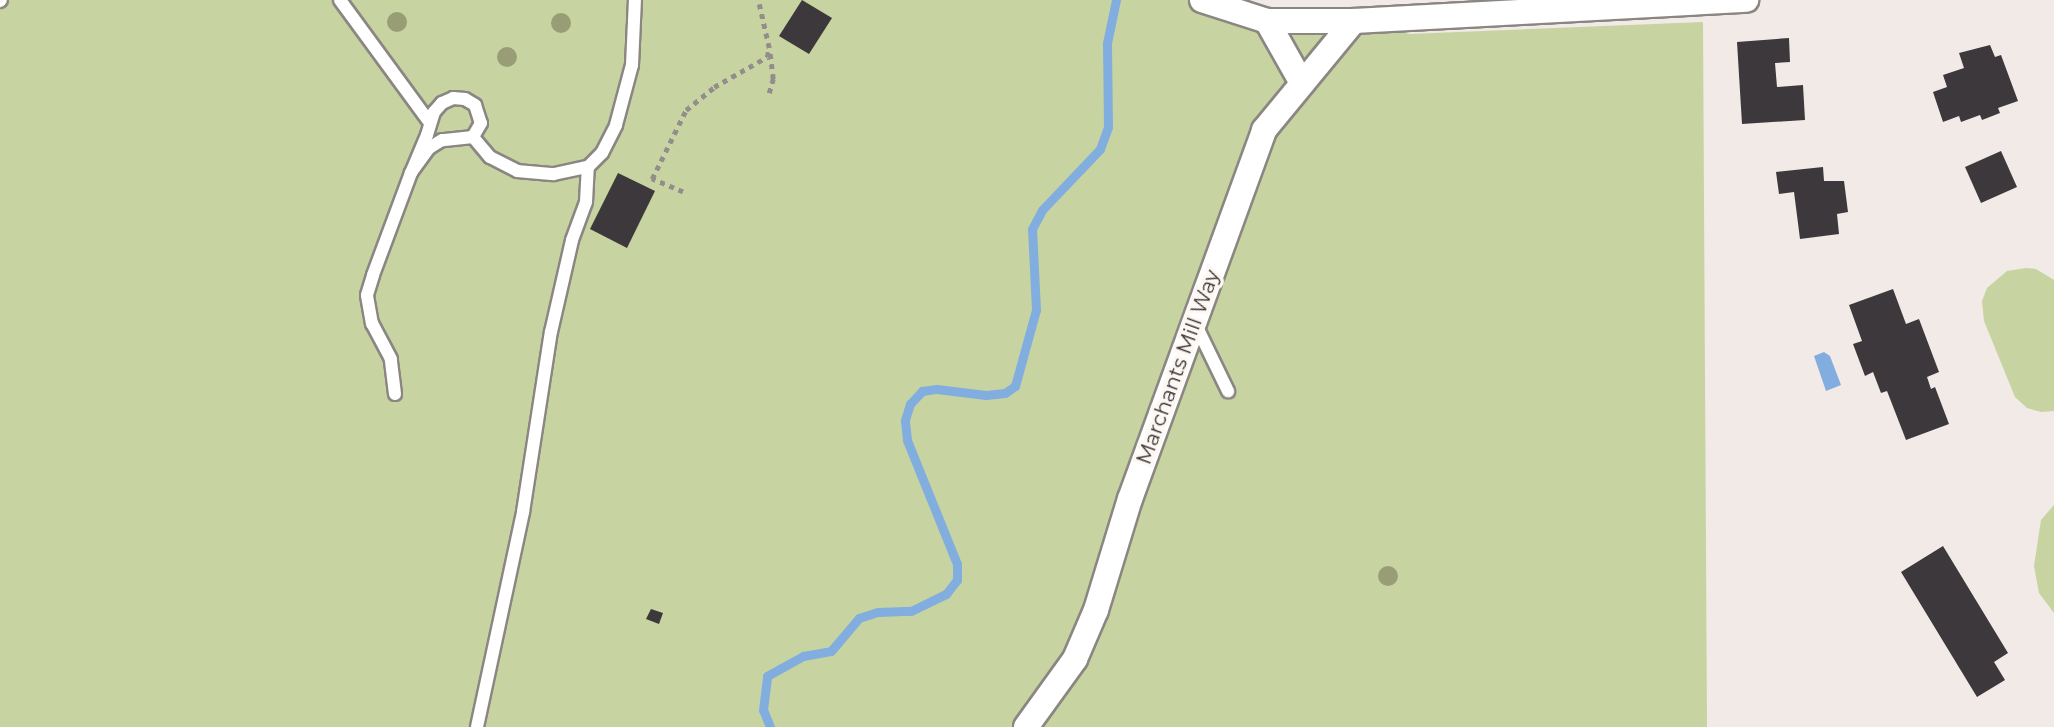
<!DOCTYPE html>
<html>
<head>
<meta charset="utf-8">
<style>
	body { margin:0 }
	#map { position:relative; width:2054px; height:727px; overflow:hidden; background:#f1eae7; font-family:Montserrat,sans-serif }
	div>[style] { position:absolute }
	.green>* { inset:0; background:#c7d4a1 }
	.water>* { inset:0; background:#82aedf }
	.stream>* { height:9px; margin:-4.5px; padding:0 4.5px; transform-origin:4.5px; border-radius:4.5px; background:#82aedf }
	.building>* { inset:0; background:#3c383b }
	.path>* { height:4.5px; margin-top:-2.25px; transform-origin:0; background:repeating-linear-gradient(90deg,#938e8c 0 5px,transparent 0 10px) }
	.roads { filter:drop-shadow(2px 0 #8c8683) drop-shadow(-2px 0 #8c8683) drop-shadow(0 2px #8c8683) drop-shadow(0 -2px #8c8683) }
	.lane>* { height:12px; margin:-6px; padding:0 6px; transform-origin:6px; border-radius:6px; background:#fff }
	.street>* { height:24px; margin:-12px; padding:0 12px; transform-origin:12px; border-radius:12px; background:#fff }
	.trees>* { width:20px; height:20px; margin:-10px; border-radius:50%; background:#999d76 }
	span { translate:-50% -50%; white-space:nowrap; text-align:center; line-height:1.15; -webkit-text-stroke:7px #fef8f4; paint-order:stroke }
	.street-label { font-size:21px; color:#383534 }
</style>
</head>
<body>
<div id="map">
	<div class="green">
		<div style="clip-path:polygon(0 0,1227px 0,1255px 9px,1344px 12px,1409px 34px,1703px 22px,1707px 727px,0 727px)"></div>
		<div style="clip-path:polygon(2026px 268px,2036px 269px,2054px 280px,2054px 411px,2041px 412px,2027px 408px,2015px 397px,1984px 321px,1982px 301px,1987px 288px,2007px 271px)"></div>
		<div style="clip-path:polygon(2054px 505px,2054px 613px,2039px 593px,2034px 566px,2041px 520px)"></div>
	</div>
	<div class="water">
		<div style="clip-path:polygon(1824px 352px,1830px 356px,1841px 385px,1826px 391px,1814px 356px)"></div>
	</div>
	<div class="stream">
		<div style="left:770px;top:727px;width:18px;rotate:-112deg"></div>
		<div style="left:763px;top:710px;width:34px;rotate:-83deg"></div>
		<div style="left:767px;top:676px;width:41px;rotate:-29.1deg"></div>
		<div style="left:803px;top:656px;width:28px;rotate:-10deg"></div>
		<div style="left:831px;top:651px;width:43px;rotate:-49.7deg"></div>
		<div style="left:859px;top:618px;width:20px;rotate:-18deg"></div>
		<div style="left:878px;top:612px;width:33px;rotate:-2deg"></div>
		<div style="left:911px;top:611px;width:39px;rotate:-26deg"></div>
		<div style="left:946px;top:594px;width:18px;rotate:-52deg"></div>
		<div style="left:957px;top:580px;width:16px;rotate:-90deg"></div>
		<div style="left:957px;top:564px;width:134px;rotate:-112deg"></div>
		<div style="left:907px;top:440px;width:20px;rotate:-96deg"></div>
		<div style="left:905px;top:420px;width:17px;rotate:-73deg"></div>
		<div style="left:910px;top:404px;width:18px;rotate:-47deg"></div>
		<div style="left:922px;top:391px;width:15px;rotate:-8deg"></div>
		<div style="left:937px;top:389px;width:49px;rotate:7deg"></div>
		<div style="left:986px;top:395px;width:19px;rotate:-6deg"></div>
		<div style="left:1005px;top:393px;width:12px;rotate:-35deg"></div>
		<div style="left:1015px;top:386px;width:79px;rotate:-74.6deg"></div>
		<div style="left:1036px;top:310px;width:81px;rotate:-92.8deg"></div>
		<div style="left:1032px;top:229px;width:21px;rotate:-62deg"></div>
		<div style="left:1042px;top:210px;width:84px;rotate:-46.4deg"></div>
		<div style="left:1100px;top:149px;width:23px;rotate:-70deg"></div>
		<div style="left:1108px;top:127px;width:84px;rotate:-90.7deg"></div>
		<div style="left:1107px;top:43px;width:44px;rotate:-78.2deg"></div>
	</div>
	<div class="building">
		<div style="clip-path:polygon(802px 0,832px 18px,809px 54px,779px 36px)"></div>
		<div style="clip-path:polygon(1789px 38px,1790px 62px,1775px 63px,1777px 87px,1803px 85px,1805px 120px,1742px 124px,1737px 42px)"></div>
		<div style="clip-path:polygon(1990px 45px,1995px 57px,2001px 55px,2018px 101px,1998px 108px,2000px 113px,1982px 120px,1980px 115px,1961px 122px,1959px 116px,1943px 122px,1933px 92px,1947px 87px,1943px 75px,1964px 68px,1959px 53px)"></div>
		<div style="clip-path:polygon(2001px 151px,2017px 187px,1981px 203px,1965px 167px)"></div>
		<div style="clip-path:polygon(1823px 167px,1824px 181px,1844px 181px,1848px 212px,1837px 214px,1839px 234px,1800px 239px,1794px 192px,1779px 194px,1776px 172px)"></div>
		<div style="clip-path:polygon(618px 173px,655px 191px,627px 248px,590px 229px)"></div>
		<div style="clip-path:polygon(1893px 289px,1906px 324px,1919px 319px,1939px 372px,1927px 377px,1931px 389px,1935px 387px,1949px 424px,1906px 440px,1887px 391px,1881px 393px,1873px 372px,1865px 376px,1853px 344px,1862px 341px,1849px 305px)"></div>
		<div style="clip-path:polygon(1943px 546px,2008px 653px,1994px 662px,2005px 680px,1977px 697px,1901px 572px)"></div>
		<div style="clip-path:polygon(651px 609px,663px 613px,659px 624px,646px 619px)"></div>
	</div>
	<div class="path">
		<div style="left:769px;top:93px;width:15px;rotate:-74deg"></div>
		<div style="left:773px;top:79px;width:26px;rotate:-97deg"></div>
		<div style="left:683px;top:192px;width:34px;rotate:-157deg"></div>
		<div style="left:652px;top:179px;width:77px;rotate:-63.8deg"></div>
		<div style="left:686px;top:110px;width:36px;rotate:-39deg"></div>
		<div style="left:714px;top:87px;width:61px;rotate:-29.5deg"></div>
		<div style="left:767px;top:57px;width:9px;rotate:-77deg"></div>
		<div style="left:769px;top:48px;width:45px;rotate:-102.8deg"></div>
	</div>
	<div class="roads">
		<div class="lane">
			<div style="left:340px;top:0;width:152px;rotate:53.8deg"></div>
			<div style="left:0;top:1px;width:1px;rotate:-45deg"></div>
			<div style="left:473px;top:137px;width:26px;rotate:50deg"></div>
			<div style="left:490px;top:157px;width:30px;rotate:27deg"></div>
			<div style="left:517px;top:171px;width:37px;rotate:5deg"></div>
			<div style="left:554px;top:174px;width:35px;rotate:-12deg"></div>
			<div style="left:1195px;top:323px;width:76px;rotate:64.1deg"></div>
			<div style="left:395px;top:394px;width:35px;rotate:-97deg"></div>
			<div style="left:391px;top:359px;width:40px;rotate:-118deg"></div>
			<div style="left:372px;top:324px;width:29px;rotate:-100deg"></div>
			<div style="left:367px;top:295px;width:21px;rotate:-73deg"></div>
			<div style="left:373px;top:275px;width:109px;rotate:-69.6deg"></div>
			<div style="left:411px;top:173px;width:41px;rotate:-67.2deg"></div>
			<div style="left:427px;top:135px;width:24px;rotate:-73deg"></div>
			<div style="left:434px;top:112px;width:12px;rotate:-48deg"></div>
			<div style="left:442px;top:103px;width:12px;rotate:-24deg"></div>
			<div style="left:453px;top:98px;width:12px;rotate:5deg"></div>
			<div style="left:465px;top:99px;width:12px;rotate:31deg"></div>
			<div style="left:475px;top:105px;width:19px;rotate:72deg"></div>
			<div style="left:481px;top:123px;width:16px;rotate:120deg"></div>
			<div style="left:473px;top:137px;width:31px;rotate:174deg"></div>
			<div style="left:442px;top:140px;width:15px;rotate:148deg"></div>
			<div style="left:429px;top:148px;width:31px;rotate:126deg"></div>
			<div style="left:477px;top:727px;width:220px;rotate:-77.9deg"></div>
			<div style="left:523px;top:512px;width:182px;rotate:-81.2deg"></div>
			<div style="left:551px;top:332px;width:94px;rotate:-77.1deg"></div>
			<div style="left:572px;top:240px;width:40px;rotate:-69.8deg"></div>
			<div style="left:586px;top:202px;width:35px;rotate:-87deg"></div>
			<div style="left:588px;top:167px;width:20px;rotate:-45deg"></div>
			<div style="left:602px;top:153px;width:31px;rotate:-63deg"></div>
			<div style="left:616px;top:125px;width:62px;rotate:-75.1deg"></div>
			<div style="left:632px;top:65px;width:65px;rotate:-87.4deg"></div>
		</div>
		<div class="street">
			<div style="left:1202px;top:0;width:68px;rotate:17.9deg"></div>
			<div style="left:1267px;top:21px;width:87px"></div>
			<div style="left:1354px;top:21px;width:393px;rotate:-3.1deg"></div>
			<div style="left:1267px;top:21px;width:71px;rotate:60.6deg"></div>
			<div style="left:1026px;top:727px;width:84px;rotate:-54.2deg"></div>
			<div style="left:1075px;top:659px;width:53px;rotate:-66.8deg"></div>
			<div style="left:1096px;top:610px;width:116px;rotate:-73deg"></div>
			<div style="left:1130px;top:499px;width:393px;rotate:-70deg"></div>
			<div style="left:1264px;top:130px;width:141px;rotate:-50.5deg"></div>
		</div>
	</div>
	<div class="trees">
		<div style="left:397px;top:22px"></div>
		<div style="left:561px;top:23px"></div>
		<div style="left:507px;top:57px"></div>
		<div style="left:1388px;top:576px"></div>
	</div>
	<div class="street-label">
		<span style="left:1178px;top:367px;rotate:-70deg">Marchants Mill Way</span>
	</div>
</div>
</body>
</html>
